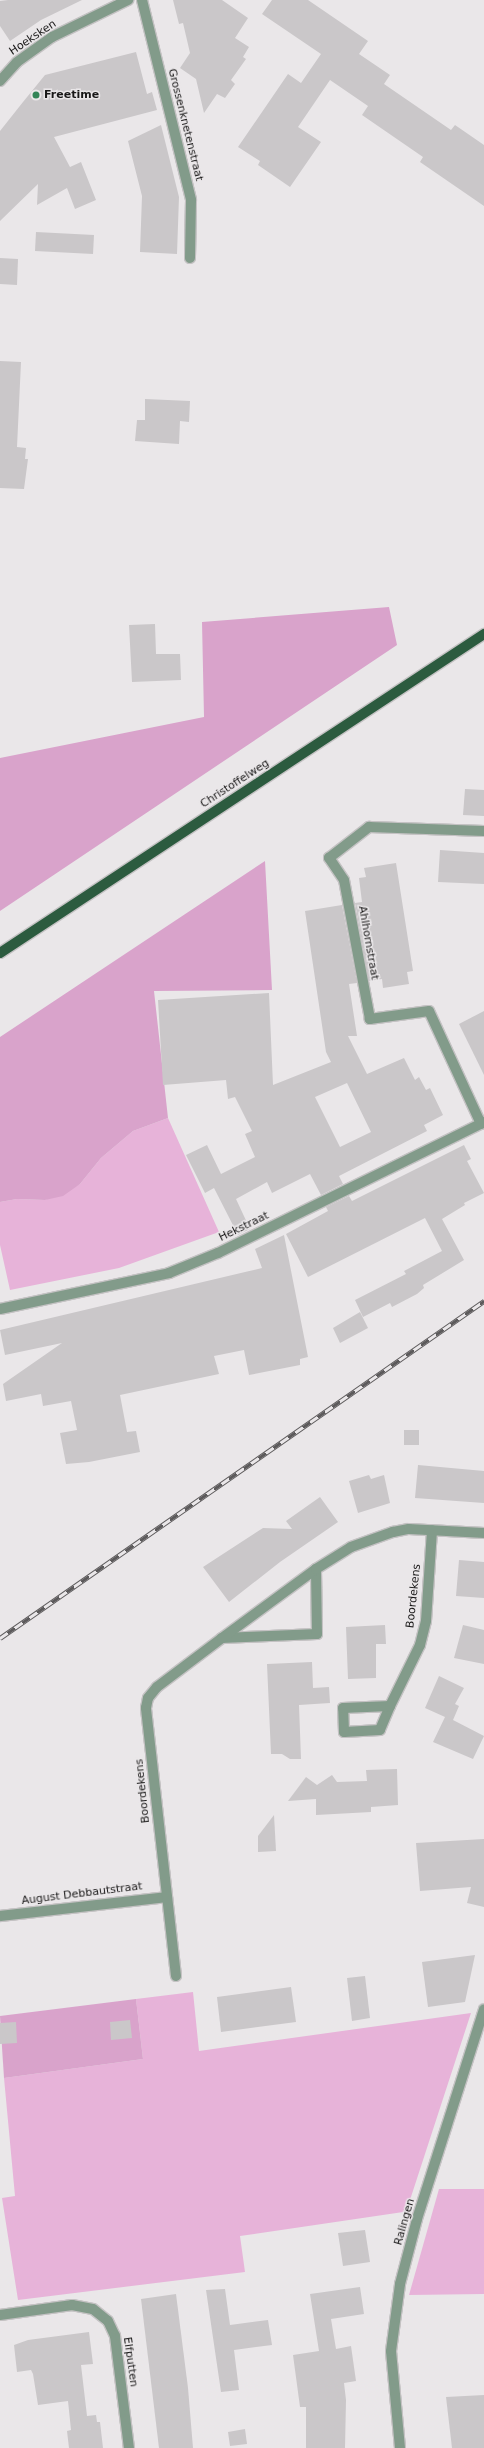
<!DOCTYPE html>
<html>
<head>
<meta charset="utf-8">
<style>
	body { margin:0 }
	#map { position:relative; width:484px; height:2448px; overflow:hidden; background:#eae7e9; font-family:"DejaVu Sans",sans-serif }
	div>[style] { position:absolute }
	.green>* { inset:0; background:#e7b3d9 }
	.forest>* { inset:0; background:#d9a3cb }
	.building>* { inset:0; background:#cac7c9 }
	.roads { filter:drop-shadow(1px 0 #c4c2c3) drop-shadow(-1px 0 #c4c2c3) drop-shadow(0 1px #c4c2c3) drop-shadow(0 -1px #c4c2c3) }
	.minor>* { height:10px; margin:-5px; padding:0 5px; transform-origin:5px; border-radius:5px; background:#829b8a }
	.major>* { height:10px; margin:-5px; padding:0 5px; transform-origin:5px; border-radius:5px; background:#2c5b3f }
	.rail>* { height:4.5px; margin-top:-2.25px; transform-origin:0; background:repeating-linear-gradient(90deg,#eae7e9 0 9px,#5c5a5b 0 18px); box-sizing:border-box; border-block:1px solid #5c5a5b }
	.dots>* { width:11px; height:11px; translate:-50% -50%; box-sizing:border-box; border:2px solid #eae7e9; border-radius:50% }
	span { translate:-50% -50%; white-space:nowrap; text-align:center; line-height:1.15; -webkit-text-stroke:3px #eae7e9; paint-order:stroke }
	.street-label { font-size:11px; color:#191818 }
	.poi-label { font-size:11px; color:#191818; font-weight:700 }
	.left { translate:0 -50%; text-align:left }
</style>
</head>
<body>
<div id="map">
	<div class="green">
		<div style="clip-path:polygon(168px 1118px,219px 1232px,119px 1268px,10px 1290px,0 1245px,0 1202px,17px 1199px,45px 1200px,80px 1184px,101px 1158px,133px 1131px)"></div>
		<div style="clip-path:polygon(193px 1992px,199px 2051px,471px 2013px,410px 2200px,410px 2211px,240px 2236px,245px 2272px,18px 2300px,2px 2198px,15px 2196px,4px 2078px,143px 2059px,136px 1999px)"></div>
		<div style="clip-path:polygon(439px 2189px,484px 2189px,484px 2294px,409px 2295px)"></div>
	</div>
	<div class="forest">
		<div style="clip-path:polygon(389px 607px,397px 645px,0 911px,0 758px,204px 717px,202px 622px)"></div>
		<div style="clip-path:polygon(265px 861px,272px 990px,154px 991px,168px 1118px,133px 1131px,101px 1158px,80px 1184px,63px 1196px,45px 1200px,17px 1199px,0 1202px,0 1037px)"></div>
		<div style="clip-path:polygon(136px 1999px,143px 2059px,4px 2078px,0 2016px)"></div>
	</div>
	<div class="building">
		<div style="clip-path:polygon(8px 0,82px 0,41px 20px,10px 41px,0 26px,0 1px)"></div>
		<div style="clip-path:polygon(173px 0,222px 0,248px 18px,235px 38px,249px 47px,243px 57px,246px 59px,231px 80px,235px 84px,225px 98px,217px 94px,204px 113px,196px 79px,180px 68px,190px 53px,183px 23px,179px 24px)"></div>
		<div style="clip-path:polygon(272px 0,308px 0,368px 41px,359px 54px,390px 75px,384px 84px,451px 130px,455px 125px,484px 145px,484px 206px,420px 162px,423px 157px,362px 115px,368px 106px,330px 80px,298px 127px,321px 142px,290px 187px,258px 165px,260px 161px,238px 147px,288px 74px,301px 83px,321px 54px,262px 14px)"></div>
		<div style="clip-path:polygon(136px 52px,147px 94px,152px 92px,157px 110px,54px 137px,70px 167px,81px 162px,96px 200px,75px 209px,67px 188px,37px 205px,38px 184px,0 221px,0 131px,23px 102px,45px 75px)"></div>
		<div style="clip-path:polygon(161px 125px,179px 197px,177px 254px,140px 252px,142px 196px,128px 141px)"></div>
		<div style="clip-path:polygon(36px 232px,94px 235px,93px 254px,35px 251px)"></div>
		<div style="clip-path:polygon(0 258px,18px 259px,17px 285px,0 284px)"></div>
		<div style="clip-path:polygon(0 361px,21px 362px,17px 447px,26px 448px,25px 459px,28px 459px,24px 489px,0 488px)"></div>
		<div style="clip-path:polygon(145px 399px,190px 401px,189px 422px,180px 421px,179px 444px,135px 441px,137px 420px,145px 420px)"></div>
		<div style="clip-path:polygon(155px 624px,156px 654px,180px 654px,181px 680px,132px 682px,129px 625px)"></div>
		<div style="clip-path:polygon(465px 789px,484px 790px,484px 816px,463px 815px)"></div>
		<div style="clip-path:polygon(440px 850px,484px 853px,484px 884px,438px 882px)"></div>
		<div style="clip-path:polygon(396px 863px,413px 971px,407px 972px,409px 984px,383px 988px,382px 979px,369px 981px,355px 903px,362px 902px,359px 878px,366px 877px,364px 868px)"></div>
		<div style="clip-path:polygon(evenodd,342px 905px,357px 983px,349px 984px,357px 1036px,348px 1036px,367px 1074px,404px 1058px,415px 1080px,419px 1077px,426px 1090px,430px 1088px,443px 1115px,424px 1125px,427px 1131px,339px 1176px,343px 1184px,321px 1195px,310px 1174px,272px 1193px,267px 1182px,236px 1199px,250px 1229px,238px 1235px,214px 1188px,205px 1193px,186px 1155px,207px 1145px,221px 1174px,255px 1157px,245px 1134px,252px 1131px,235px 1097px,228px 1099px,226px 1080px,163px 1085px,158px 1000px,269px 993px,273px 1085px,331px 1062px,326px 1052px,305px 911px,342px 905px,347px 1083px,371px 1132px,340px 1147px,315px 1097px,347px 1083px)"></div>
		<div style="clip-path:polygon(484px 1011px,484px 1075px,459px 1024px)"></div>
		<div style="clip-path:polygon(464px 1145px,471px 1159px,467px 1161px,484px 1193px,464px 1203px,465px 1205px,442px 1219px,464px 1260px,423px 1285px,424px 1288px,417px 1294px,392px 1307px,390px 1303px,363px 1317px,355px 1300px,406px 1274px,404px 1271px,442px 1251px,425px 1218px,308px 1277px,286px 1234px,328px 1211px,326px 1207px,349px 1196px,352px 1201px)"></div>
		<div style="clip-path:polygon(284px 1235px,308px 1357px,300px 1359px,300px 1365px,249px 1375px,244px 1350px,214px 1356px,219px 1374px,120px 1395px,127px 1432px,136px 1431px,140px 1452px,89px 1462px,66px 1464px,60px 1433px,77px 1430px,71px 1401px,43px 1406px,41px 1394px,6px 1401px,3px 1384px,62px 1343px,5px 1355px,0 1330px,262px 1268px,255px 1249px)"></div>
		<div style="clip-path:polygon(360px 1312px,368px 1328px,340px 1343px,333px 1328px)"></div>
		<div style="clip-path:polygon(404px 1430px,419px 1430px,419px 1445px,404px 1445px)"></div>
		<div style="clip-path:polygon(418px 1465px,484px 1471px,484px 1503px,415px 1498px)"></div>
		<div style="clip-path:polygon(369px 1475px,371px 1479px,384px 1475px,390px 1503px,358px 1513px,349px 1481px)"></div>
		<div style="clip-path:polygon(320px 1497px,338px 1522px,280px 1562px,229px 1602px,203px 1567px,263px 1528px,292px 1529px,286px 1521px)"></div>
		<div style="clip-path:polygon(459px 1560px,484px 1562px,484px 1598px,456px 1596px)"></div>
		<div style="clip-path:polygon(385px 1625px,386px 1644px,376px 1644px,376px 1678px,348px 1679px,346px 1627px)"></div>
		<div style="clip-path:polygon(463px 1625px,484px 1630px,484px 1664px,454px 1658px)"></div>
		<div style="clip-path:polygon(312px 1662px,313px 1688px,329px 1687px,330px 1703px,299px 1705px,301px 1759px,290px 1759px,282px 1754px,271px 1754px,267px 1664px)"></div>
		<div style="clip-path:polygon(439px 1676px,464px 1688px,455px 1704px,459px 1706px,453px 1720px,484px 1736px,473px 1759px,433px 1742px,445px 1717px,425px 1708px)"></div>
		<div style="clip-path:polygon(397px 1769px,398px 1805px,371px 1807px,371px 1812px,316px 1815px,316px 1799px,288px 1801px,306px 1777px,317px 1785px,332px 1775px,337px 1782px,367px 1781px,366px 1770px)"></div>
		<div style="clip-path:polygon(274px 1815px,276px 1851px,258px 1852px,258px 1836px)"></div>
		<div style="clip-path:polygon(484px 1839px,484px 1907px,467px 1903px,471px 1887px,420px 1891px,416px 1843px)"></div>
		<div style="clip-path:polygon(475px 1955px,465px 2002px,428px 2007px,422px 1962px)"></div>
		<div style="clip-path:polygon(365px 1976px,370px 2018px,352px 2021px,347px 1978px)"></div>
		<div style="clip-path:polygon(291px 1987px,296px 2022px,221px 2032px,217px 1997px)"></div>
		<div style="clip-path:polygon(130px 2020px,132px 2038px,111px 2040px,110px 2022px)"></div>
		<div style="clip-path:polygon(16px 2022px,17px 2043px,0 2044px,0 2023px)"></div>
		<div style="clip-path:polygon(365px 2230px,370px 2262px,343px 2266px,338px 2233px)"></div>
		<div style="clip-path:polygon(360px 2287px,364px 2314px,331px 2319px,336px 2349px,351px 2346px,356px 2381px,344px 2383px,346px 2400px,345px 2448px,306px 2448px,306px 2407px,300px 2407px,293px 2355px,319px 2351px,310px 2294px)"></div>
		<div style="clip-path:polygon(225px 2289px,230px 2325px,268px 2320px,272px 2345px,234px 2350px,239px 2390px,221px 2392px,206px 2290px)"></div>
		<div style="clip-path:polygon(176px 2294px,188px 2388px,193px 2448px,159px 2448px,141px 2299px)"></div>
		<div style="clip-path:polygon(89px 2332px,93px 2364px,81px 2365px,87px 2416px,96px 2415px,97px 2422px,100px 2422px,103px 2448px,69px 2448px,67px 2431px,71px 2430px,68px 2401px,38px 2405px,33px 2374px,31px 2370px,17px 2372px,14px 2345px,28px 2340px)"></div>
		<div style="clip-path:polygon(484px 2395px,484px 2448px,452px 2448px,446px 2397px)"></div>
		<div style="clip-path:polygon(245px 2429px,247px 2444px,230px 2446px,228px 2432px)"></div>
	</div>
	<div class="roads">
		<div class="minor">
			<div style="left:142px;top:0;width:206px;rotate:76.2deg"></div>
			<div style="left:191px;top:200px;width:58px;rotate:91deg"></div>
			<div style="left:0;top:81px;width:25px;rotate:-48deg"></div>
			<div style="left:17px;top:62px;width:43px;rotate:-35.5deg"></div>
			<div style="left:52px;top:37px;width:85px;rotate:-26deg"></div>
			<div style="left:481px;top:1124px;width:124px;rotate:-114.7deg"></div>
			<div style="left:429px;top:1011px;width:60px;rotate:172.3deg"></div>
			<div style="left:370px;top:1019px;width:141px;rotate:-100.6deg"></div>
			<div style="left:344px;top:880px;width:27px;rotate:-124deg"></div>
			<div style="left:329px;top:858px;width:51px;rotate:-37.8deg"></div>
			<div style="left:369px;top:827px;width:115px;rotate:2deg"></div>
			<div style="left:0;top:1309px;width:173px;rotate:-12deg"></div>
			<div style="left:169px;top:1273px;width:53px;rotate:-22.2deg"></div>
			<div style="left:218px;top:1253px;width:297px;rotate:-26.2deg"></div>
			<div style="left:222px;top:1638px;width:95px;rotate:-2.4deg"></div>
			<div style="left:317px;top:1634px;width:65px;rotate:-90.9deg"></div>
			<div style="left:390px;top:1706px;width:26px;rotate:113deg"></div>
			<div style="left:380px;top:1730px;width:36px;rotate:177deg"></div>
			<div style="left:344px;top:1732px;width:24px;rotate:-92deg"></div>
			<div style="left:343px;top:1708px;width:47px;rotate:-2.4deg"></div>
			<div style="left:390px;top:1706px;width:68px;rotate:-63.8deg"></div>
			<div style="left:420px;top:1645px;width:25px;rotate:-76deg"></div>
			<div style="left:426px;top:1621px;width:91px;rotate:-86.2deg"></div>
			<div style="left:0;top:1916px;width:168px;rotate:-6.5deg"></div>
			<div style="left:176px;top:1976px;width:270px;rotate:-96.4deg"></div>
			<div style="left:146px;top:1708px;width:10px;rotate:-79deg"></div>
			<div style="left:148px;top:1698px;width:14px;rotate:-51deg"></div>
			<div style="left:157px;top:1687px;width:81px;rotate:-37deg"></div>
			<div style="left:222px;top:1638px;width:117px;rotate:-36.3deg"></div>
			<div style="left:316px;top:1569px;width:41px;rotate:-32.2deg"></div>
			<div style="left:351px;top:1547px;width:45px;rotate:-19.7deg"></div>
			<div style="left:393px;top:1532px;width:16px;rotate:-11deg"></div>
			<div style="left:409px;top:1529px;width:75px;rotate:3.1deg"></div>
			<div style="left:0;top:2315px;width:73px;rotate:-7.9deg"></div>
			<div style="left:72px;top:2305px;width:21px;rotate:11deg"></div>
			<div style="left:93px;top:2309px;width:19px;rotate:39deg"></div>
			<div style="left:108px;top:2321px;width:17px;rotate:65deg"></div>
			<div style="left:115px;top:2336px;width:113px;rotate:82.9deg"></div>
			<div style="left:400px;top:2448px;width:97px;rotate:-95.3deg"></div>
			<div style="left:391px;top:2351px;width:68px;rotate:-82.3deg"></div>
			<div style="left:400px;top:2284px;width:67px;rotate:-75.3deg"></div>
			<div style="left:417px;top:2219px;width:220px;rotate:-72.3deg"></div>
		</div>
		<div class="major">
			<div style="left:0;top:953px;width:580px;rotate:-33.39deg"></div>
		</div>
	</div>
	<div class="rail">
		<div style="left:0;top:1638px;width:590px;rotate:-34.85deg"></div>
	</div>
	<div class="dots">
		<div style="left:36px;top:95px;background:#338557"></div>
	</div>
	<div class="street-label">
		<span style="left:33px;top:38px;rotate:-34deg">Hoeksken</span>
		<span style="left:185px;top:125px;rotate:76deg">Grossenknetenstraat</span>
		<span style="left:235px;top:784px;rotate:-33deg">Christoffelweg</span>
		<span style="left:368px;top:943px;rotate:80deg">Ahlhornstraat</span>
		<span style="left:244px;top:1227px;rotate:-26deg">Hekstraat</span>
		<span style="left:414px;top:1596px;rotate:-84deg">Boordekens</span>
		<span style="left:143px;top:1791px;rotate:-96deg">Boordekens</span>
		<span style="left:82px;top:1894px;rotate:-7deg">August Debbautstraat</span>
		<span style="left:405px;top:2222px;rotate:-74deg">Ralingen</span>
		<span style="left:130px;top:2362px;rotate:82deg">Elfputten</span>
	</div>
	<div class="poi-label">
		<span class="left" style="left:44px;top:95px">Freetime</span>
	</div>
</div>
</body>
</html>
